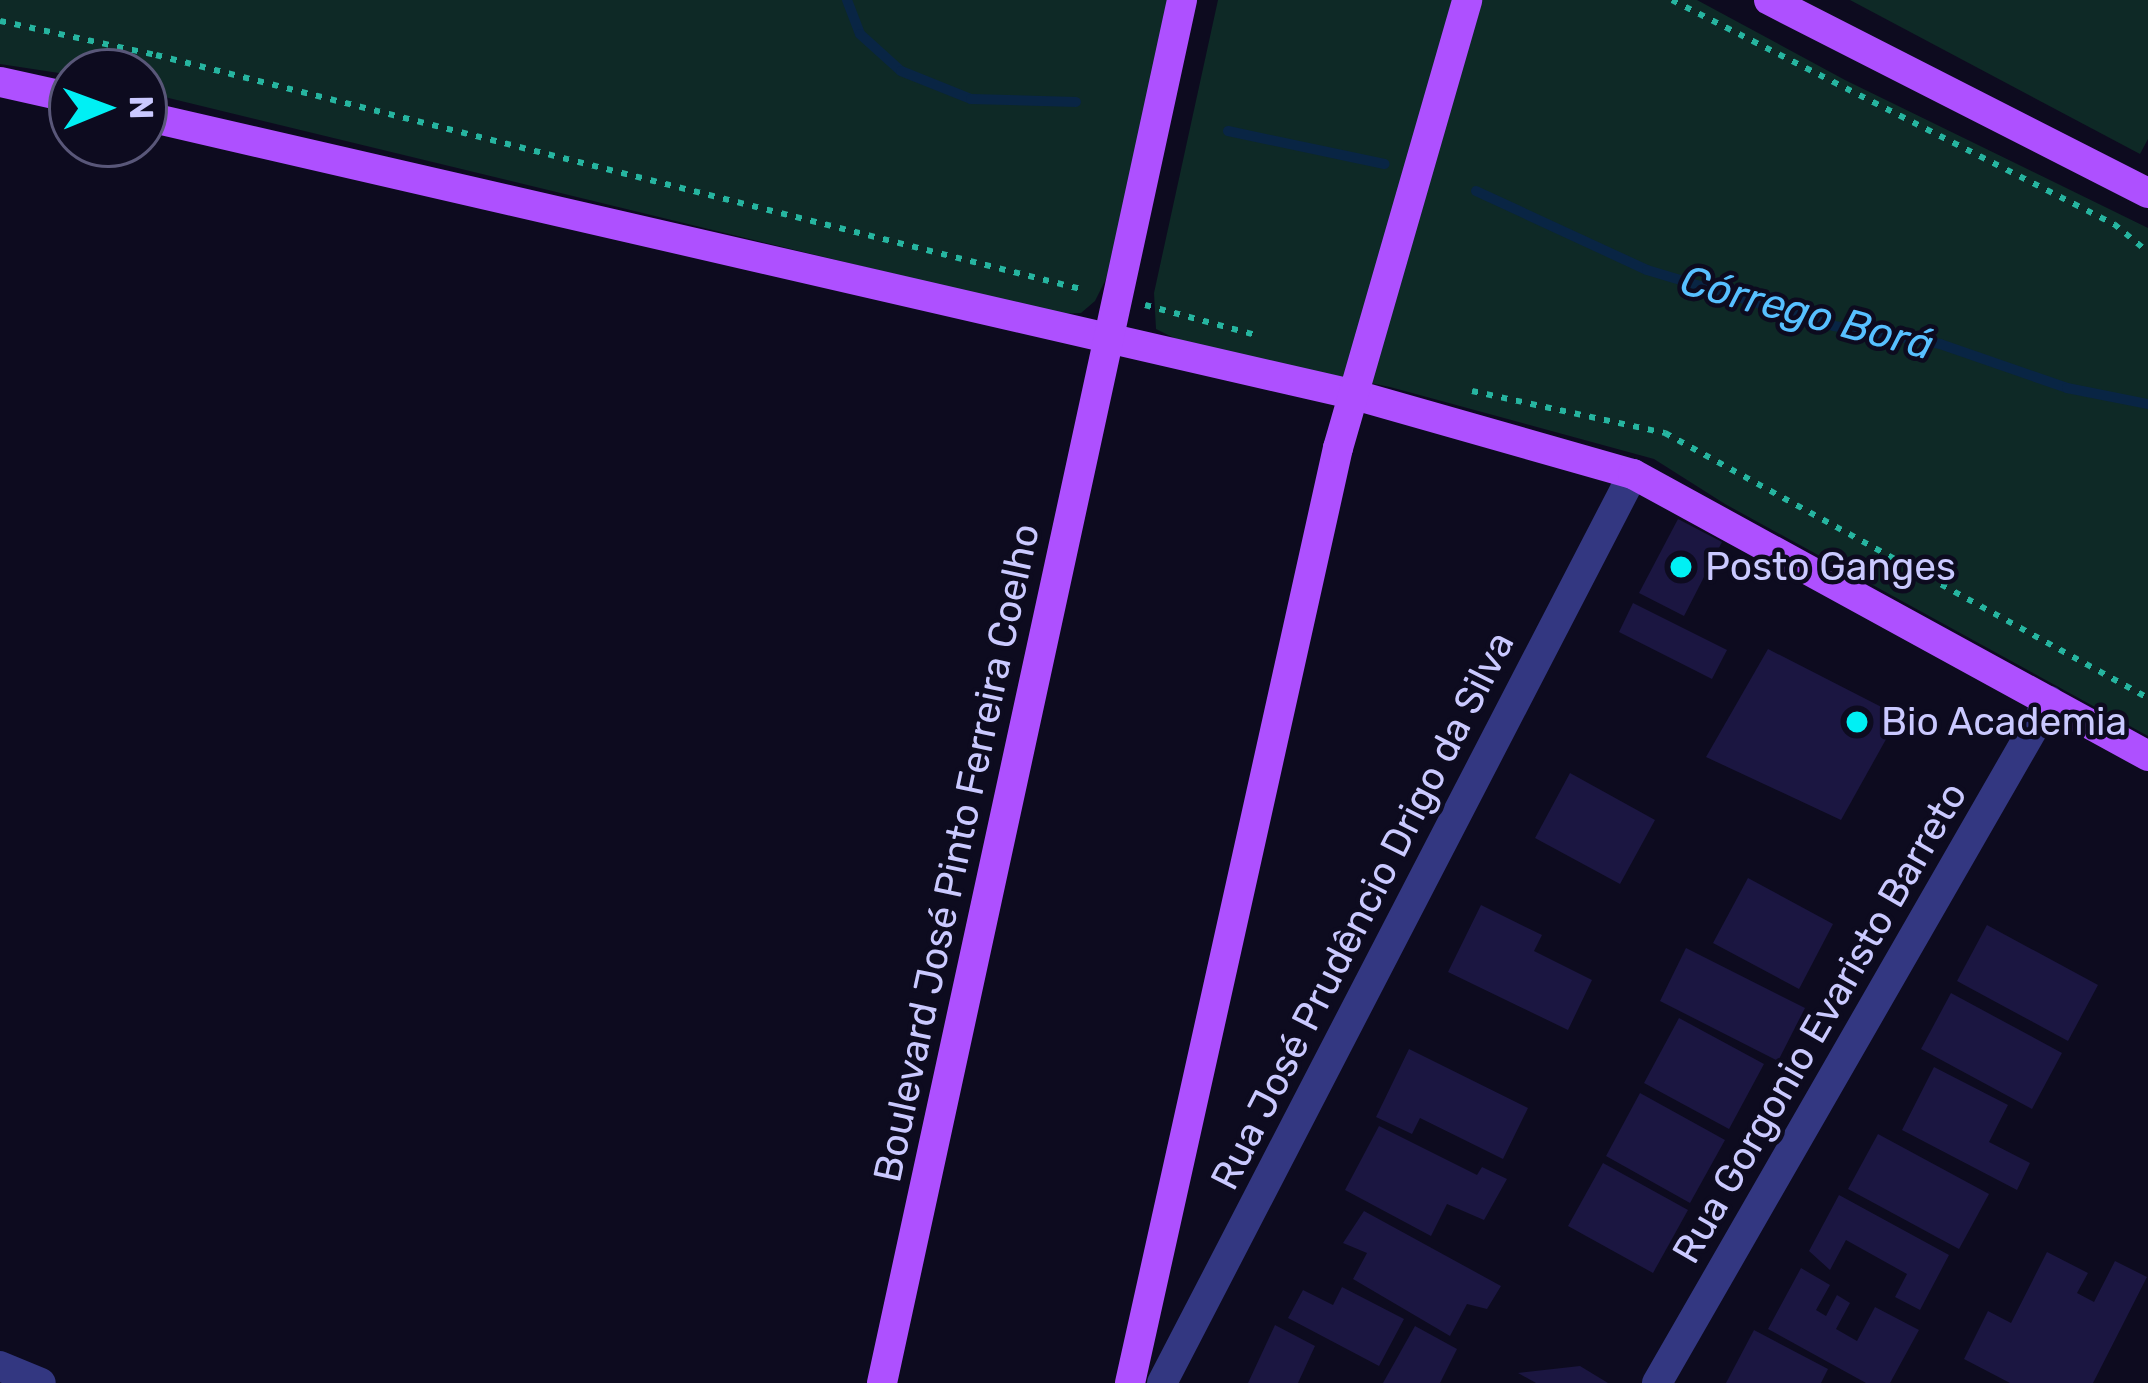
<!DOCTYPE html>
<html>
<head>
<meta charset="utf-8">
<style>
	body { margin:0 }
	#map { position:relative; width:2148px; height:1383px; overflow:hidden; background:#0d0b1f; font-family:Rubik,sans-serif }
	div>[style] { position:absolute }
	.green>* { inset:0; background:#0e2926 }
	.stream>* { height:10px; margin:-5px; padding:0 5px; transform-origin:5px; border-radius:5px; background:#092544 }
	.building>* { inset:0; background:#1b1641 }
	.path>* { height:6px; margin-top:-3px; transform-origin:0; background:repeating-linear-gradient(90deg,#26b5a0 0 6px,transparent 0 15px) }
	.street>* { height:30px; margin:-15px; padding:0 15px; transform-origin:15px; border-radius:15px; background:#333781 }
	.primary>* { height:30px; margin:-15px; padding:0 15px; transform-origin:15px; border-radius:15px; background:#ae50ff }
	.dots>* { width:33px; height:33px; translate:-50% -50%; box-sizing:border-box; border:6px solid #0d0b1f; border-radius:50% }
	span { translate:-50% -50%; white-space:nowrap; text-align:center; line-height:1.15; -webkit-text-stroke:9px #0d0b1f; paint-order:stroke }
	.poi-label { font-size:39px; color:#cac9ff }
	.left { translate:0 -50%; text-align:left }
	.street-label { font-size:39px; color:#cac9ff }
	.water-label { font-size:42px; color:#57c0ff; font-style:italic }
	.north { position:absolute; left:48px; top:48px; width:120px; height:120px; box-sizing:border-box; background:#0d0b1f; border:3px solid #595779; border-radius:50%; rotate:89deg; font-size:33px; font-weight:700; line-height:48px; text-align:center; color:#cac9ff }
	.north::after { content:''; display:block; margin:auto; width:42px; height:54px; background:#00f0f4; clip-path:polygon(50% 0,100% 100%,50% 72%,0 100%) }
</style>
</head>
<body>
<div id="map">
	<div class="green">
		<div style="clip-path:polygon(0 0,1168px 0,1108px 275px,1095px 301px,1081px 313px,1059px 314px,144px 92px,144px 72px,72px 75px,0 64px)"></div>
		<div style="clip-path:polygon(1218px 0,1697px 0,1845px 80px,2148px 228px,2148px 736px,1725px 504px,1654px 459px,1390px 387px,1190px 346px,1156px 329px,1154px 293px)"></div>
		<div style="clip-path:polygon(1850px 0,2148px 0,2148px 139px,2140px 154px)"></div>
	</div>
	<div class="stream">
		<div style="left:847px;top:0;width:36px;rotate:69deg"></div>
		<div style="left:860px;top:34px;width:55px;rotate:42.1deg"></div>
		<div style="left:901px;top:71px;width:75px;rotate:21.8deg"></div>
		<div style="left:971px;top:99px;width:105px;rotate:1.6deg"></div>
		<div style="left:1228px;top:131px;width:160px;rotate:11.9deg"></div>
		<div style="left:1476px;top:191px;width:188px;rotate:24.8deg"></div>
		<div style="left:1647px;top:270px;width:195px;rotate:16.7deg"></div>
		<div style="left:1834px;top:326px;width:108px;rotate:9.6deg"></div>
		<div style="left:1940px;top:344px;width:134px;rotate:19.1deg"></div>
		<div style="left:2067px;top:388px;width:83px;rotate:11.2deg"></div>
	</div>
	<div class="building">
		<div style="clip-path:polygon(1678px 519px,1722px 542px,1684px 616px,1639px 593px)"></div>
		<div style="clip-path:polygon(1633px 603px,1727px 650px,1712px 679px,1619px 632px)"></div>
		<div style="clip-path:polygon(1768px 649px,1899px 716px,1841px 820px,1706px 757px)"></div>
		<div style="clip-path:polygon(1570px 773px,1655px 820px,1620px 884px,1535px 838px)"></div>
		<div style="clip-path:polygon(1748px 878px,1833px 924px,1799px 989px,1713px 943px)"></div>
		<div style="clip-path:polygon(1481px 905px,1542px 935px,1534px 951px,1592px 980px,1568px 1030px,1448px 972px)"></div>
		<div style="clip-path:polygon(1987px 925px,2098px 985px,2068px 1041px,1957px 981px)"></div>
		<div style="clip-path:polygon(1686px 948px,1805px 1008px,1778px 1061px,1660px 1001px)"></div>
		<div style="clip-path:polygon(1951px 993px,2062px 1053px,2032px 1109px,1921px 1049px)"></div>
		<div style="clip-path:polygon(1679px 1018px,1764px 1064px,1729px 1129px,1644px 1083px)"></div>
		<div style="clip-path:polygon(1409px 1049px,1528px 1108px,1503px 1159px,1420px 1118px,1412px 1134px,1376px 1117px)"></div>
		<div style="clip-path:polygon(1934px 1067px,2008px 1105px,1989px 1142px,2030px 1163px,2017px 1190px,1902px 1130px)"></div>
		<div style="clip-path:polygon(1640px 1093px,1725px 1140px,1690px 1203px,1606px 1156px)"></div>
		<div style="clip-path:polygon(1379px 1126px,1477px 1175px,1482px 1167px,1507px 1179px,1484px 1220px,1447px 1204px,1431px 1236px,1345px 1190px)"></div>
		<div style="clip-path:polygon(1878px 1134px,1989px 1194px,1959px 1249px,1848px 1189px)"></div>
		<div style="clip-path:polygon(1603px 1163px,1688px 1210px,1653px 1273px,1568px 1226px)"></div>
		<div style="clip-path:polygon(1839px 1195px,1949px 1255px,1920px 1310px,1895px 1297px,1907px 1274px,1846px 1240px,1830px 1270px,1809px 1251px)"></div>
		<div style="clip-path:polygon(1364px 1211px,1501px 1286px,1487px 1309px,1467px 1304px,1450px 1336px,1353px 1279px,1367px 1253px,1343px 1243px)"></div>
		<div style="clip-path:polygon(2047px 1252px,2088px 1273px,2077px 1293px,2094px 1302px,2115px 1261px,2147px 1277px,2093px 1383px,2010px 1383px,1964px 1359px,1988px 1311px,2011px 1323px)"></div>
		<div style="clip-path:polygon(1801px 1268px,1830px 1285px,1816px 1310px,1826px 1316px,1837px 1295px,1850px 1303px,1836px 1329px,1857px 1341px,1875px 1307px,1919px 1330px,1890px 1383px,1866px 1383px,1768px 1329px)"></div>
		<div style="clip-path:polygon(1342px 1287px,1404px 1319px,1379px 1366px,1288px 1318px,1303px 1290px,1333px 1305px)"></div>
		<div style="clip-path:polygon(1275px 1325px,1315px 1346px,1298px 1383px,1248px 1383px)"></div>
		<div style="clip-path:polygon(1415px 1326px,1457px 1349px,1440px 1383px,1383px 1383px)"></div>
		<div style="clip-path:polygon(1754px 1330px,1828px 1369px,1821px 1383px,1726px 1383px)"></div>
		<div style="clip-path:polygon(1580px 1366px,1608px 1383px,1536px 1383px,1518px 1373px)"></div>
	</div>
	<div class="path">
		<div style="left:1672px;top:0;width:496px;rotate:26.9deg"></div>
		<div style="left:2114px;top:224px;width:44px;rotate:39.5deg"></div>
		<div style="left:0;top:21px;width:160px;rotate:12.3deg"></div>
		<div style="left:156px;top:55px;width:958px;rotate:14.2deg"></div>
		<div style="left:1145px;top:305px;width:118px;rotate:15.2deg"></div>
		<div style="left:1472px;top:391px;width:198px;rotate:12.3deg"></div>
		<div style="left:1665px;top:433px;width:551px;rotate:28.75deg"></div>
	</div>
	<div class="street">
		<div style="left:0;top:1366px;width:44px;rotate:22.5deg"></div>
		<div style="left:1162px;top:1383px;width:1024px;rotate:-62.61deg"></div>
		<div style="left:1657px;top:1383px;width:787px;rotate:-60.11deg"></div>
	</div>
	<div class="primary">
		<div style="left:1769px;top:0;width:425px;rotate:27deg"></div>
		<div style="left:0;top:82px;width:74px;rotate:12.5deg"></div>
		<div style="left:144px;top:116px;width:1243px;rotate:12.97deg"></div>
		<div style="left:1355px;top:395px;width:289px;rotate:15.9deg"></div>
		<div style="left:1633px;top:474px;width:587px;rotate:28.7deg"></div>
		<div style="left:882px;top:1383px;width:1415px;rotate:-77.76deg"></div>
		<div style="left:1130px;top:1383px;width:958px;rotate:-77.46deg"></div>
		<div style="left:1338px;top:448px;width:466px;rotate:-73.9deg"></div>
	</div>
	<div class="dots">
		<div style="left:1681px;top:567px;background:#00f0f4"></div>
		<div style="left:1857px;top:722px;background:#00f0f4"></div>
	</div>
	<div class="poi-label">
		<span class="left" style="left:1705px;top:567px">Posto Ganges</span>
		<span class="left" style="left:1881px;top:722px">Bio Academia</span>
	</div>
	<div class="street-label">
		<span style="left:957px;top:853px;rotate:-78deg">Boulevard José Pinto Ferreira Coelho</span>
		<span style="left:1363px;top:911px;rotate:-63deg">Rua José Prudêncio Drigo da Silva</span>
		<span style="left:1820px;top:1023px;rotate:-60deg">Rua Gorgonio Evaristo Barreto</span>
	</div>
	<div class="water-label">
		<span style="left:1807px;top:313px;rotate:15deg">Córrego Borá</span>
	</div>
	<div class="north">N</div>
</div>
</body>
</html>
